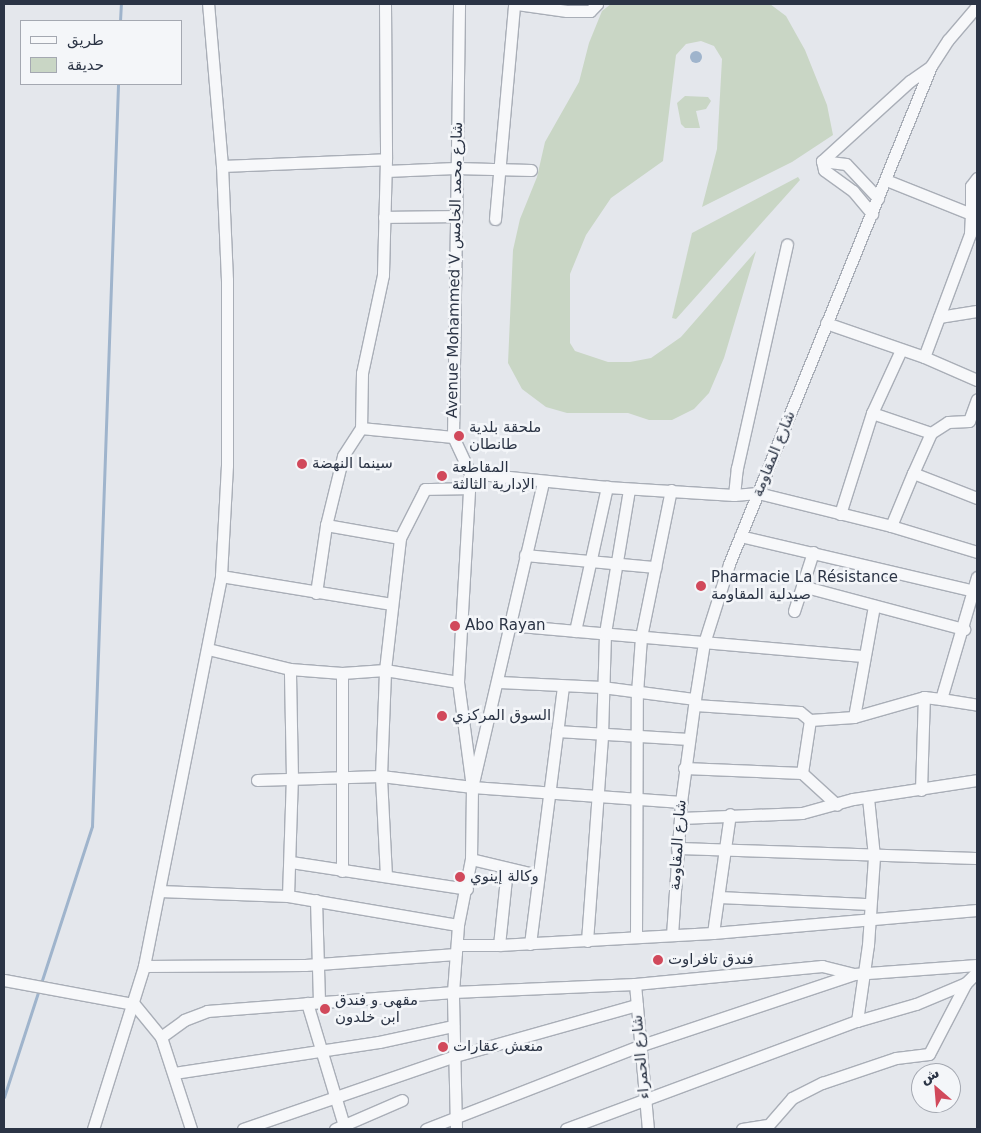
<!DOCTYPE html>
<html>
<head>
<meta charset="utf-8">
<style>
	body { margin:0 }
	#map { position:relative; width:981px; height:1133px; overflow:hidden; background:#e4e7ec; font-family:"DejaVu Sans","Noto Sans Arabic",sans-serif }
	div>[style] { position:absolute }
	.green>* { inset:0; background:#c9d6c5 }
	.water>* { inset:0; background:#9fb4cc }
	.round { border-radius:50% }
	.stream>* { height:3px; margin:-1.5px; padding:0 1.5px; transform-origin:1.5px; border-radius:1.5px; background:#9fb4cc }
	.roads { filter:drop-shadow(1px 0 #a9aeb7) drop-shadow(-1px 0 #a9aeb7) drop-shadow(0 1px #a9aeb7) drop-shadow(0 -1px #a9aeb7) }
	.street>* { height:11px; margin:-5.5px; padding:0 5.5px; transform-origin:5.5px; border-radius:5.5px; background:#f7f8fa }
	.dots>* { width:14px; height:14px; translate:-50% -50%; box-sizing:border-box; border:2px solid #f4f6f9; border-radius:50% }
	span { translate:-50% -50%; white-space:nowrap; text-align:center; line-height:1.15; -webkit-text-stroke:5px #f4f6f9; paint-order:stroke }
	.street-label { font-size:15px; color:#2b3445 }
	.poi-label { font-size:15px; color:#2b3445 }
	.left { translate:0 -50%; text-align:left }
	.frame { position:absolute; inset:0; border:5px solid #2b3445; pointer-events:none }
	.legend { position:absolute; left:20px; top:20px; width:162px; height:65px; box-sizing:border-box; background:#f4f6f9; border:1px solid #a4a8b1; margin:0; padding:6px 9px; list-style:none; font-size:15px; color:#2b3445 }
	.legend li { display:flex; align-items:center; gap:10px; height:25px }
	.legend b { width:25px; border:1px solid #a4a8b1 }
	.north { position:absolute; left:911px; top:1063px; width:50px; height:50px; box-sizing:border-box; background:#f4f6f9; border:1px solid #a4a8b1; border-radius:50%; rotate:333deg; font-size:14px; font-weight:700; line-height:20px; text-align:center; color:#2b3445 }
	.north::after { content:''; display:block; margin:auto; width:18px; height:22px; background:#d1495b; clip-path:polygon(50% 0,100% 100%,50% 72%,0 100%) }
</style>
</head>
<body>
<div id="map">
	<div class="green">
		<div style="clip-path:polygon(611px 4px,770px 4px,786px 16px,805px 50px,827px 105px,833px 135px,792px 162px,702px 207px,717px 149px,722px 59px,714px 46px,701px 41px,686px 44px,676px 55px,663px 161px,611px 198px,586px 235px,570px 274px,570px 343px,575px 351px,608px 362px,630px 362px,651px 358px,681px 337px,756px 251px,724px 358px,709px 393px,694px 409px,672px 420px,649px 420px,628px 413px,567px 413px,546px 407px,522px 389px,508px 363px,513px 250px,520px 219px,537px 177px,545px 142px,579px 82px,589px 43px,602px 11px)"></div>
		<div style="clip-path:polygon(685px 96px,708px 97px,711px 101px,706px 109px,696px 111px,700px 128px,685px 128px,681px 124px,677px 103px)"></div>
		<div style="clip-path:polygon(798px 177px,800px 180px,676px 319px,672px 318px,692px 233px)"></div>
	</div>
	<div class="water">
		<div class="round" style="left:690px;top:51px;width:12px;height:12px"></div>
	</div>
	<div class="stream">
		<div style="left:120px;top:21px;width:17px;rotate:-87deg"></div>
		<div style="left:4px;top:1097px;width:285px;rotate:-72deg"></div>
		<div style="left:92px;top:826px;width:742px;rotate:-87.99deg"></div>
	</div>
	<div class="roads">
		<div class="street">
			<div style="left:385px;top:4px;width:155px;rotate:89.6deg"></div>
			<div style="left:386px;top:159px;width:116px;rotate:91.5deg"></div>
			<div style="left:383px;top:275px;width:100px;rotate:102.1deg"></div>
			<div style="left:362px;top:373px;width:55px;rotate:91deg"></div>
			<div style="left:361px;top:428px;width:33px;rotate:123deg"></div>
			<div style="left:343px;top:456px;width:71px;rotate:103.8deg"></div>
			<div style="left:326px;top:525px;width:75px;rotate:10deg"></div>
			<div style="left:517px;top:4px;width:50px;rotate:8deg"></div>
			<div style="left:567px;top:11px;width:23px"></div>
			<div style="left:590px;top:11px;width:10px;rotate:-45deg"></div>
			<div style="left:822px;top:161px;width:119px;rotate:-42.3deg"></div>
			<div style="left:910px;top:81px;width:24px;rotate:-35deg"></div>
			<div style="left:822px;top:161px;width:9px;rotate:77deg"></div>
			<div style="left:824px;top:170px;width:36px;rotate:36deg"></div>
			<div style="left:853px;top:191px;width:30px;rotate:50deg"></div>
			<div style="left:822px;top:161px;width:24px;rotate:7deg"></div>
			<div style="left:846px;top:164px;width:47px;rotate:46.7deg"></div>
			<div style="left:222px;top:166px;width:164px;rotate:-2.4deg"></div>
			<div style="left:386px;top:171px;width:69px;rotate:-2.5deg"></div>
			<div style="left:455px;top:168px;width:76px;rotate:1.5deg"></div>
			<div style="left:886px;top:180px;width:92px;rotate:21.8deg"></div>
			<div style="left:971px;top:214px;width:20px;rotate:93deg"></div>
			<div style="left:970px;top:234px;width:131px;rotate:110.5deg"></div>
			<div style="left:971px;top:214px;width:28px;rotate:-90deg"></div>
			<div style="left:971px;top:186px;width:10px;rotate:-53deg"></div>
			<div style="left:384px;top:217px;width:71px;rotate:-0.8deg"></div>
			<div style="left:495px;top:219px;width:216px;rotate:-84.9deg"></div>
			<div style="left:939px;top:317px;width:38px;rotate:-9deg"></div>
			<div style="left:826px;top:323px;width:104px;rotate:19.1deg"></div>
			<div style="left:924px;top:357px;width:58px;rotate:23.5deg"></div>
			<div style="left:872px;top:413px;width:62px;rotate:18.7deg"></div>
			<div style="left:931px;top:433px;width:44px;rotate:114.2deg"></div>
			<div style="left:361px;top:428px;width:92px;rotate:5.6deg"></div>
			<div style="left:931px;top:433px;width:20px;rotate:-33deg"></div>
			<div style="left:948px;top:422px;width:21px;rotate:-3deg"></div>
			<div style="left:969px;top:421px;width:23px;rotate:-70deg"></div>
			<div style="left:470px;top:473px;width:138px;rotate:5.8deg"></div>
			<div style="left:607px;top:487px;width:127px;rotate:3.6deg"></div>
			<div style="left:734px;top:495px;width:24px;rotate:-5deg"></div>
			<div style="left:758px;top:493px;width:137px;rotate:13.9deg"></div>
			<div style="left:891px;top:526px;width:90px;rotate:16.8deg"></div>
			<div style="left:734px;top:495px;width:27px;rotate:-84deg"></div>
			<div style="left:737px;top:468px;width:229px;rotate:-77.4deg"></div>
			<div style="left:840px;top:514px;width:106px;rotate:-72.4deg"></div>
			<div style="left:872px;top:413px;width:69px;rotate:-65.3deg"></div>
			<div style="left:891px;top:526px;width:57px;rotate:-67.5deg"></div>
			<div style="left:913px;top:473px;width:69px;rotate:21.3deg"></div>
			<div style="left:740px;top:536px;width:237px;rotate:13.2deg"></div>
			<div style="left:525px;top:555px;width:131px;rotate:5.3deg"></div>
			<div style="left:221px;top:576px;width:173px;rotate:9.3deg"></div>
			<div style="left:802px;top:586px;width:168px;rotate:14.9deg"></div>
			<div style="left:316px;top:593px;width:69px;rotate:-81.6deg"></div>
			<div style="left:794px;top:611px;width:62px;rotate:-72.1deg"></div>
			<div style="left:508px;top:625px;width:356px;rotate:5deg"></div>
			<div style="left:575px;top:631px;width:148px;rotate:-77.5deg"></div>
			<div style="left:208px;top:649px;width:84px;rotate:13.7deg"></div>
			<div style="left:290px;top:669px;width:52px;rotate:4.4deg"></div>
			<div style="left:342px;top:673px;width:43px;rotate:-4deg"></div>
			<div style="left:385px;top:670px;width:74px;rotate:9.3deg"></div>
			<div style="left:342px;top:673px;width:198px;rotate:90deg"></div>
			<div style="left:499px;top:682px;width:103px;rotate:2.8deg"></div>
			<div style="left:602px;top:687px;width:94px;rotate:7.4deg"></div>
			<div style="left:941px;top:699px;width:36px;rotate:9deg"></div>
			<div style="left:695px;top:705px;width:105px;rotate:3.8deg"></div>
			<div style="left:800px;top:712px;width:13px;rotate:39deg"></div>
			<div style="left:810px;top:720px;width:44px;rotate:-3.9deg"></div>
			<div style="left:854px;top:717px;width:73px;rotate:-15.9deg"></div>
			<div style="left:924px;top:697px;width:17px;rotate:7deg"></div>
			<div style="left:941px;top:699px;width:127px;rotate:-73.6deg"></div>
			<div style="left:854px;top:717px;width:113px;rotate:-79.8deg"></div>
			<div style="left:810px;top:720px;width:54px;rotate:98.6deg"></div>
			<div style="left:802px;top:773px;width:47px;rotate:42.4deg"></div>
			<div style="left:557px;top:731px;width:132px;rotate:3.5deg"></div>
			<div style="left:684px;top:768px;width:118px;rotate:2.4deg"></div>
			<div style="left:257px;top:780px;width:124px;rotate:-1.8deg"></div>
			<div style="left:381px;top:776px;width:92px;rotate:6.9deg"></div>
			<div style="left:472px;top:787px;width:210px;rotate:4.1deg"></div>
			<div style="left:473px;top:783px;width:308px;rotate:-76.9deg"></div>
			<div style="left:921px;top:790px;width:93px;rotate:-88.2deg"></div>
			<div style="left:681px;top:818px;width:121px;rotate:-2.4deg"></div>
			<div style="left:802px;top:813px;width:53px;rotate:-15.4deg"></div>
			<div style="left:853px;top:799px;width:125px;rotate:-8.7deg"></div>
			<div style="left:677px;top:848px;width:300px;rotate:1.9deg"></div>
			<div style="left:471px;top:859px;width:69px;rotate:13.4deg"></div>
			<div style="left:291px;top:862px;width:178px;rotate:8.7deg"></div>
			<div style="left:386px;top:876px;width:100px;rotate:-92.9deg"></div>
			<div style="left:381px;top:776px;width:106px;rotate:-87.8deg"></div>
			<div style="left:385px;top:670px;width:133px;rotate:-83.5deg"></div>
			<div style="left:400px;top:538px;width:55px;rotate:-63deg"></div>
			<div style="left:425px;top:489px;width:44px;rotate:-1.3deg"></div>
			<div style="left:159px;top:891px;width:129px;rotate:2.2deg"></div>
			<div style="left:288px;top:896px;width:172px;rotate:9.7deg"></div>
			<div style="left:288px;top:896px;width:118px;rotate:-88.1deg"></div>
			<div style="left:292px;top:778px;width:109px;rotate:-91.1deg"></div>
			<div style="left:719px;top:897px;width:151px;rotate:2.7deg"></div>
			<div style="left:316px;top:900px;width:102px;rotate:88.3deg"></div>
			<div style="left:713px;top:933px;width:120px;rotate:-81.9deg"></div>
			<div style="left:672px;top:935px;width:133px;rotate:-86.1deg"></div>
			<div style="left:681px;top:802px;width:104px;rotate:-82.3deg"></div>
			<div style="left:695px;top:699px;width:57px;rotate:-80.9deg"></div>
			<div style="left:704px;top:643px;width:83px;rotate:-72.4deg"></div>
			<div style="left:729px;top:564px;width:537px;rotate:-67.92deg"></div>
			<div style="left:931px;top:66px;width:31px;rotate:-57deg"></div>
			<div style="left:948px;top:40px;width:45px;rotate:-49.5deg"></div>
			<div style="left:636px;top:937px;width:244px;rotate:-89.8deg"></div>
			<div style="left:637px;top:693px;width:56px;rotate:-85.9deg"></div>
			<div style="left:641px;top:637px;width:150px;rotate:-78.5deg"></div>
			<div style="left:587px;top:941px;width:207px;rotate:-85.8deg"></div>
			<div style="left:602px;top:735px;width:102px;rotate:-88.3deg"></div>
			<div style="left:605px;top:633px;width:146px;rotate:-80.5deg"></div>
			<div style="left:530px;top:944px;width:259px;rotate:-82.7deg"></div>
			<div style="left:457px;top:945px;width:42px"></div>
			<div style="left:499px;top:945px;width:214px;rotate:-3.2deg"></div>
			<div style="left:713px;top:933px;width:265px;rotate:-5deg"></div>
			<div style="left:499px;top:945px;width:76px;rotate:-84deg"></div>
			<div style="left:144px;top:966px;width:161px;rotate:-0.4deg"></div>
			<div style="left:305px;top:965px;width:151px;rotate:-4.2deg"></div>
			<div style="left:4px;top:980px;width:132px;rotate:10.5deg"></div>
			<div style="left:134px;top:1004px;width:43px;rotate:50.7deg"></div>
			<div style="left:161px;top:1037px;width:97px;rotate:71.9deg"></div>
			<div style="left:635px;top:984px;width:146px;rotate:84.9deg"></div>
			<div style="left:307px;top:1003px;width:132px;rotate:73.2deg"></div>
			<div style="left:857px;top:1021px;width:77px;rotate:-81.8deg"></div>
			<div style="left:868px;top:945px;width:89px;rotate:-86.1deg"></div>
			<div style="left:874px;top:856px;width:58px;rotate:-95.9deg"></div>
			<div style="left:161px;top:1037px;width:29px;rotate:-36deg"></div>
			<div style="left:184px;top:1020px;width:25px;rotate:-21deg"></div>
			<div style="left:207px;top:1011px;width:247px;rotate:-4.4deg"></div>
			<div style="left:453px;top:992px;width:182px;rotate:-2.5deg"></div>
			<div style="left:635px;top:984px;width:188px;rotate:-5.5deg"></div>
			<div style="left:822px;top:966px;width:33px;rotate:14deg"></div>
			<div style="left:854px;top:974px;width:123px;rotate:-4.2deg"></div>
			<div style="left:174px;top:1073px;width:207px;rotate:-8.6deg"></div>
			<div style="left:379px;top:1042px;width:76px;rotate:-12.2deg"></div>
			<div style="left:93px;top:1129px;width:171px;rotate:-72.6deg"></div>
			<div style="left:144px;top:966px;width:398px;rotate:-78.8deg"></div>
			<div style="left:221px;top:576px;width:111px;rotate:-86.9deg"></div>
			<div style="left:227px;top:465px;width:185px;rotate:-90deg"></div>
			<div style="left:227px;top:280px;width:114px;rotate:-92.5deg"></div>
			<div style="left:222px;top:166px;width:163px;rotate:-94.9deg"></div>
			<div style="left:243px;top:1129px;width:224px;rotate:-19deg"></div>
			<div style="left:455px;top:1056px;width:189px;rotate:-15.7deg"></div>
			<div style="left:335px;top:1129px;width:73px;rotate:-23.4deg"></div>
			<div style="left:426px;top:1129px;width:229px;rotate:-21.3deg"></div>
			<div style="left:639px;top:1046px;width:227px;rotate:-18.5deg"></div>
			<div style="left:456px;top:1129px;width:137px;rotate:-91.3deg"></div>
			<div style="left:453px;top:992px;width:67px;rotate:-85.7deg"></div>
			<div style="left:458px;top:925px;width:67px;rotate:-78.9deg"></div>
			<div style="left:471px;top:859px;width:72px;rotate:-89.2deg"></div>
			<div style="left:472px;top:787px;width:106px;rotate:-97.6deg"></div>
			<div style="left:458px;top:682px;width:209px;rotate:-86.7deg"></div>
			<div style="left:470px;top:473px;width:40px;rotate:-115deg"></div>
			<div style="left:453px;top:437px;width:433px;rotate:-89.2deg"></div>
			<div style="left:566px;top:1129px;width:310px;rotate:-20.4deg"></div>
			<div style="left:857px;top:1021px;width:61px;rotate:-16.1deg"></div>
			<div style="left:916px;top:1004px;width:54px;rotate:-22.8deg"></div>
			<div style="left:966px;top:983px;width:16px;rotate:-45deg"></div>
			<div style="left:742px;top:1129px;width:24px;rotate:-9deg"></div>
			<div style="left:765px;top:1129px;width:41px;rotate:-48.9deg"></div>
			<div style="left:792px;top:1098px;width:34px;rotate:-27deg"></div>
			<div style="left:822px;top:1083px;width:78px;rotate:-18.7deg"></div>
			<div style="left:896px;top:1058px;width:33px;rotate:-7deg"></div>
			<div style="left:929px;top:1054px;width:80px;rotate:-62.5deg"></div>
		</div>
	</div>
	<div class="dots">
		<div style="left:459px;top:436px;background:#d1495b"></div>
		<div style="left:302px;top:464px;background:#d1495b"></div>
		<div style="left:442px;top:476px;background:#d1495b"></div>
		<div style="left:701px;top:586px;background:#d1495b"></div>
		<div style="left:455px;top:626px;background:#d1495b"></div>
		<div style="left:442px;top:716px;background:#d1495b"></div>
		<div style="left:460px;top:877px;background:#d1495b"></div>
		<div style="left:658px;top:960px;background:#d1495b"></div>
		<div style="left:325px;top:1009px;background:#d1495b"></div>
		<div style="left:443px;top:1047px;background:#d1495b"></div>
	</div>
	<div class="street-label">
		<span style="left:455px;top:270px;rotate:-89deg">Avenue Mohammed V شارع محمد الخامس</span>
		<span style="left:774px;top:454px;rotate:-68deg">شارع المقاومة</span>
		<span style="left:678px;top:845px;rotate:-86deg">شارع المقاومة</span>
		<span style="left:641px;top:1057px;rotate:-95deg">شارع الحمراء</span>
	</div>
	<div class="poi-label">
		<span class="left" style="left:469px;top:436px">ملحقة بلدية<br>طانطان</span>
		<span class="left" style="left:312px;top:464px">سينما النهضة</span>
		<span class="left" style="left:452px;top:476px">المقاطعة<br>الإدارية الثالثة</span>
		<span class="left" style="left:711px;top:586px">Pharmacie La Résistance<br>صيدلية المقاومة</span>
		<span class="left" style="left:465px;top:626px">Abo Rayan</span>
		<span class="left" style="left:452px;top:716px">السوق المركزي</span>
		<span class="left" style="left:470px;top:877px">وكالة إينوي</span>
		<span class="left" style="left:668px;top:960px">فندق تافراوت</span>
		<span class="left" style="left:335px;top:1009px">مقهى و فندق<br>ابن خلدون</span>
		<span class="left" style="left:453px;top:1047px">منعش عقارات</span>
	</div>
	<div class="frame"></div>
	<ul class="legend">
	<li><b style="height:6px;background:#f7f8fa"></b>طريق</li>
	<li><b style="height:14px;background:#c9d6c5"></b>حديقة</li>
	</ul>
	<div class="north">ش</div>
</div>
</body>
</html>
